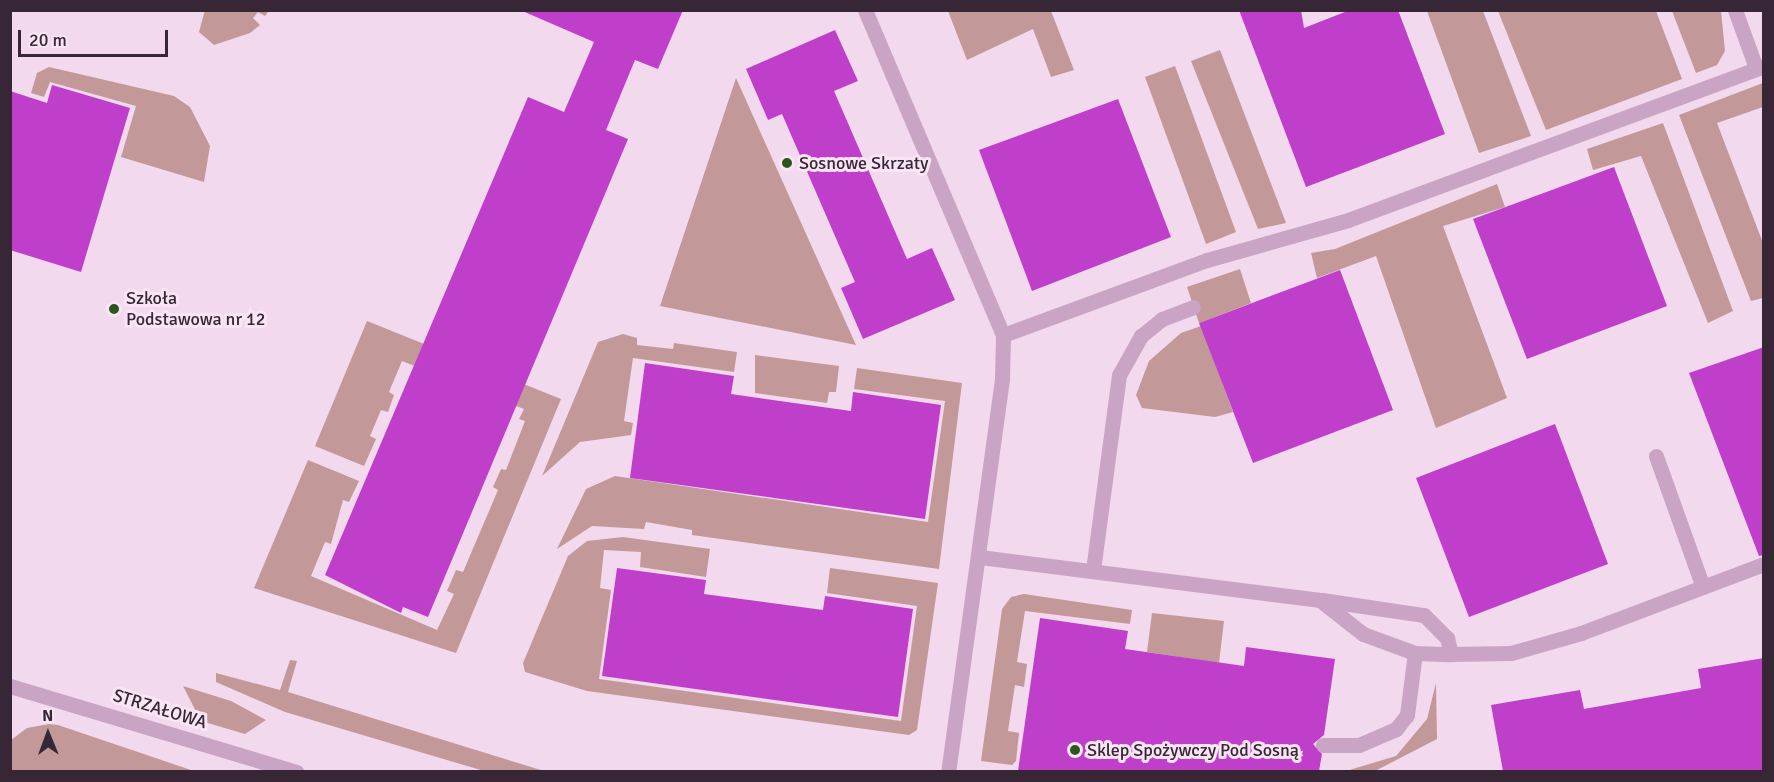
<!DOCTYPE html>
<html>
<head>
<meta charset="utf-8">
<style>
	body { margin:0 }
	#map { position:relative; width:1774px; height:782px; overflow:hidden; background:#f2d9ed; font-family:Signika,sans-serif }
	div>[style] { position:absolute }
	.green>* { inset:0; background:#c29998 }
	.building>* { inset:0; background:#c03fca }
	.minor>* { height:15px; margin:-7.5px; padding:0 7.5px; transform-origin:7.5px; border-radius:7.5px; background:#caa4c5 }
	.dots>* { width:16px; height:16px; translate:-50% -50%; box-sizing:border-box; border:3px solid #fae5f5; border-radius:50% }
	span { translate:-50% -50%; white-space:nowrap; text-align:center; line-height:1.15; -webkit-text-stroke:6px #fae5f5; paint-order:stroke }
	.poi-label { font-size:18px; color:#362636 }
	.left { translate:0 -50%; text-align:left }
	.street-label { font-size:18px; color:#362636 }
	.frame { position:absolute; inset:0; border:12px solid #362636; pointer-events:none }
	.north { position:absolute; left:18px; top:704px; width:60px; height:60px; -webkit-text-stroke:4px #fae5f5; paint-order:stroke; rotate:359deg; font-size:16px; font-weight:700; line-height:24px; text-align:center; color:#362636 }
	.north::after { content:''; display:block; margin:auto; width:21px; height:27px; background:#362636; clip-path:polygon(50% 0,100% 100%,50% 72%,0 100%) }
	.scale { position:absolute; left:18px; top:30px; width:150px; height:27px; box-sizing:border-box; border:3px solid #362636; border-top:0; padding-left:8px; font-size:18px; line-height:21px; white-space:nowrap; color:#362636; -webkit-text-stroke:4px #fae5f5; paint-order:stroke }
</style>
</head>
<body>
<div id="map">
	<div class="green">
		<div style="clip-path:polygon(205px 10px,269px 10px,269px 11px,265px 16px,258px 12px,253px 18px,260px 25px,250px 33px,214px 45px,199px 32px)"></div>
		<div style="clip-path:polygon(948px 11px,1051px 11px,1074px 70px,1051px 77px,1033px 29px,967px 60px)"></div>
		<div style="clip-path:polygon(1427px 11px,1483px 11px,1531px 136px,1479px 153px)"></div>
		<div style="clip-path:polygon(1498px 11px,1656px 11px,1682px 79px,1546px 130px)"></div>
		<div style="clip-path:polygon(1672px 11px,1721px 11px,1725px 51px,1717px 65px,1696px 73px)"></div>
		<div style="clip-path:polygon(1220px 50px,1286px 223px,1258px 229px,1191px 61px)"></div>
		<div style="clip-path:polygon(1175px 66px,1236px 232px,1206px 244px,1145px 77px)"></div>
		<div style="clip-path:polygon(49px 67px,174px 96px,190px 107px,210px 146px,204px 182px,121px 157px,136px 106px,50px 82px,44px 97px,31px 93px,37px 73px)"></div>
		<div style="clip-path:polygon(736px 78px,856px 345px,660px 306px)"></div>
		<div style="clip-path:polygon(1763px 83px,1763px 107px,1717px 123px,1763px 243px,1763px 298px,1751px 301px,1679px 115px)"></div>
		<div style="clip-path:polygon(1663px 123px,1733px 311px,1708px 323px,1641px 156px,1593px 170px,1587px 149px)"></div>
		<div style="clip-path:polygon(1497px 184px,1505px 207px,1443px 226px,1507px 398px,1436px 428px,1376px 256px,1317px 278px,1311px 253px,1335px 249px)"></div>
		<div style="clip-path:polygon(1240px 269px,1251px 303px,1199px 323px,1187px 287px)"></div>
		<div style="clip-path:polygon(367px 321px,561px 399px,456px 653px,254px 588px,308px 460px,359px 481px,349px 502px,343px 500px,331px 544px,325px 542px,311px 576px,437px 630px,454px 594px,447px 591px,456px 570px,463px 572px,498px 490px,493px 487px,501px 469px,506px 470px,525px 421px,519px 419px,524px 409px,402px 361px,389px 392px,394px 395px,388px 412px,381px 410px,370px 436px,376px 439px,364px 466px,315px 446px)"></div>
		<div style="clip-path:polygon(1201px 326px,1233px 412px,1215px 417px,1142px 408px,1136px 395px,1149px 361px,1181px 333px)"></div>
		<div style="clip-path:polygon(623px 334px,637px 338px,637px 345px,673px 349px,674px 343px,737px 352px,734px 372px,633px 358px,624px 421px,633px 423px,631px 435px,580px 442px,542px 476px,598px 342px)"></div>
		<div style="clip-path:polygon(755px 355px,839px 366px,836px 392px,829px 392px,827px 403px,755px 393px)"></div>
		<div style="clip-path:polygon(857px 368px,962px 383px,939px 569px,692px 535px,692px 530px,646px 522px,644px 529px,592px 526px,557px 549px,586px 489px,615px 476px,928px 522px,945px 401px,854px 389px)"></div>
		<div style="clip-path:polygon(623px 537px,710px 549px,706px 577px,640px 567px,641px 552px,604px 550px,600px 588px,611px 590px,599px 679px,901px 721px,917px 606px,827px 593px,830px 568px,938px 583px,917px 730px,909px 735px,587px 691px,525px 672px,523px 663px,568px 556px,587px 541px)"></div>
		<div style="clip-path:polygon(1024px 594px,1132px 610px,1130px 624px,1025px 611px,1017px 662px,1027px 664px,1024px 687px,1015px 685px,1008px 731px,1019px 733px,1016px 761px,1012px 765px,981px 761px,1002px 609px,1011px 597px)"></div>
		<div style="clip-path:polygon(1152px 613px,1224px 621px,1219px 663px,1147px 652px)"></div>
		<div style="clip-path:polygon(290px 660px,297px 661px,288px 692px,544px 771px,484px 771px,285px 712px,216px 682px,216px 673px,280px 690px)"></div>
		<div style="clip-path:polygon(1436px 683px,1437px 739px,1375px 771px,1346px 771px,1396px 756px,1427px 719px)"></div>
		<div style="clip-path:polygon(183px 686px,231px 701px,266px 720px,245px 734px,201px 721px)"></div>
		<div style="clip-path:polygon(49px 724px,58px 725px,194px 771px,11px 771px,11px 740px,27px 728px)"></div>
	</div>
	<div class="building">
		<div style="clip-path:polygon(520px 10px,683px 10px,658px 69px,635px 60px,606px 130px,628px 139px,428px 617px,403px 607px,401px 613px,325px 575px,528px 97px,564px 112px,594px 42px)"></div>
		<div style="clip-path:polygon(1239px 10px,1301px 10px,1304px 28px,1350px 10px,1398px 10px,1445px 134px,1306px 187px)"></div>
		<div style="clip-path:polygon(835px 30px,858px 81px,834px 91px,907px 259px,932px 248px,955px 300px,863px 339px,841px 288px,855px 282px,782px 114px,768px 120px,746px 69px)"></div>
		<div style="clip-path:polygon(52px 85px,130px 108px,81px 272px,10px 250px,10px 91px,47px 103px)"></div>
		<div style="clip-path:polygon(1118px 99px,1171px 237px,1032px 291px,979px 150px)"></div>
		<div style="clip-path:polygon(1614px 167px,1667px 306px,1527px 359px,1473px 219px)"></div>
		<div style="clip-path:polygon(1340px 270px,1393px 410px,1253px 463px,1199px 323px)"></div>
		<div style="clip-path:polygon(1764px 347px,1764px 555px,1759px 556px,1689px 373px)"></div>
		<div style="clip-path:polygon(645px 363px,734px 376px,731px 394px,851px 411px,853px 392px,941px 405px,925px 519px,630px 478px)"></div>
		<div style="clip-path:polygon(1555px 424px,1608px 564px,1469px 617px,1416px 478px)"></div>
		<div style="clip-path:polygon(617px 568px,706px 580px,704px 594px,823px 610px,825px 596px,913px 609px,898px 717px,602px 676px)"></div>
		<div style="clip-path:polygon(1040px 618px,1128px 631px,1125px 649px,1244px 666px,1246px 647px,1335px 659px,1324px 735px,1313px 744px,1322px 754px,1319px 771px,1018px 771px)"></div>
		<div style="clip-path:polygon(1764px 658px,1764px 771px,1503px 771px,1491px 705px,1580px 690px,1584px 709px,1701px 688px,1698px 669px)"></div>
	</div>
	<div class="minor">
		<div style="left:865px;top:10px;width:353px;rotate:67deg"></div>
		<div style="left:1003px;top:335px;width:44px;rotate:91.3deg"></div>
		<div style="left:1002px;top:379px;width:397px;rotate:97.8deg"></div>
		<div style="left:1735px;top:10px;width:62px;rotate:70.1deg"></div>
		<div style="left:1003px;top:335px;width:217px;rotate:-20.2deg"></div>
		<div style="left:1207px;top:260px;width:147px;rotate:-15.8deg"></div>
		<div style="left:1348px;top:220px;width:444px;rotate:-20.3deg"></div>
		<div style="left:1656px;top:456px;width:139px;rotate:70.3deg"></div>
		<div style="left:980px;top:557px;width:343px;rotate:7.2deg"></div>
		<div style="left:1320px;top:600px;width:55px;rotate:38.3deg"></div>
		<div style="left:1363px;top:634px;width:55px;rotate:20.1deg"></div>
		<div style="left:1415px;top:653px;width:63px;rotate:97.4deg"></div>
		<div style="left:1407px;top:715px;width:18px;rotate:128deg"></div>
		<div style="left:1396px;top:729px;width:40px;rotate:156.6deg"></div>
		<div style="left:1359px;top:745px;width:36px;rotate:180deg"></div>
		<div style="left:1093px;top:570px;width:197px;rotate:-82.4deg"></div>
		<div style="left:1119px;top:375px;width:45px;rotate:-60.6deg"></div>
		<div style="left:1141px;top:336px;width:27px;rotate:-39deg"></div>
		<div style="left:1162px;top:319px;width:33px;rotate:-21deg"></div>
		<div style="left:1322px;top:600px;width:103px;rotate:8.4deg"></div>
		<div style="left:1424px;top:615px;width:33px;rotate:45deg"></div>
		<div style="left:1447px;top:638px;width:16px;rotate:76deg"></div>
		<div style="left:1451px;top:654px;width:60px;rotate:-1deg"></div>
		<div style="left:1511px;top:653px;width:73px;rotate:-15.9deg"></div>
		<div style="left:1581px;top:633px;width:196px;rotate:-20.7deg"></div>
		<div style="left:1415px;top:653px;width:36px;rotate:2deg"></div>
		<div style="left:10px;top:686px;width:299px;rotate:16.7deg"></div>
	</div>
	<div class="dots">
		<div style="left:787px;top:163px;background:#2a581a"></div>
		<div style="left:114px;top:309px;background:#2a581a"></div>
		<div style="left:1075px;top:750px;background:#2a581a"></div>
	</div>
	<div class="poi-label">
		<span class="left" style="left:799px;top:163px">Sosnowe Skrzaty</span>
		<span class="left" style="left:126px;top:309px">Szkoła<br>Podstawowa nr 12</span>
		<span class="left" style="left:1087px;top:750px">Sklep Spożywczy Pod Sosną</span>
	</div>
	<div class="street-label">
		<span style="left:160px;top:709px;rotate:17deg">STRZAŁOWA</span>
	</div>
	<div class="frame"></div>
	<div class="north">N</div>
	<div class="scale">20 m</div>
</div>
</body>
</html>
